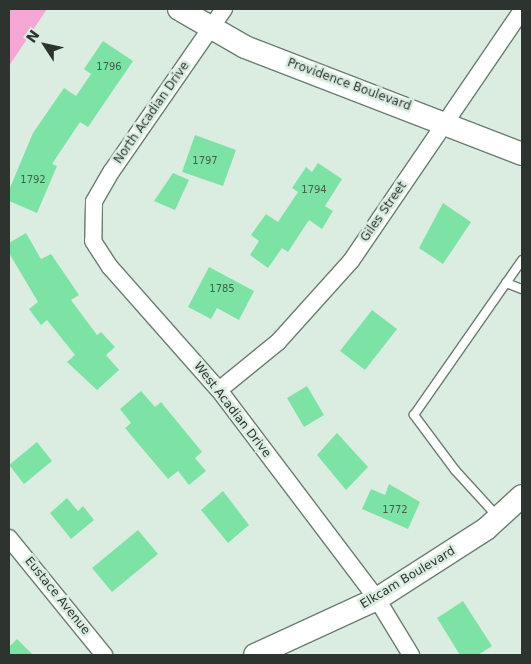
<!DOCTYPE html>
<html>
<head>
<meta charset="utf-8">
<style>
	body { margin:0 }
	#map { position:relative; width:531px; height:664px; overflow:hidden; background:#dbede1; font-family:"DejaVu Sans",sans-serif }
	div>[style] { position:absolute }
	.green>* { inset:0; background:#f3a7d4 }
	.building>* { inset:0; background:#7de3a5 }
	.roads { filter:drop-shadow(1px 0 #6d7d72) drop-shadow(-1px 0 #6d7d72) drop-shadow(0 1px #6d7d72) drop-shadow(0 -1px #6d7d72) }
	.lane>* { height:8px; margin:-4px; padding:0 4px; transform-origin:4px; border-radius:4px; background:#fff }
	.street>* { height:16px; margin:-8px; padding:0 8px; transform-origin:8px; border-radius:8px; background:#fff }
	.secondary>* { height:22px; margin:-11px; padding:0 11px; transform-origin:11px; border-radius:11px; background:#fff }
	span { translate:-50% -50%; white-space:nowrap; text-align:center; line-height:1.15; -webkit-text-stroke:5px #dbede1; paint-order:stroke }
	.number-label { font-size:10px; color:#41604c }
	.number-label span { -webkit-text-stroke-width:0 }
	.street-label { font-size:12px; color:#2d342f }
	.frame { position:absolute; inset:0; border:10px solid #2d342f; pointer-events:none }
	.north { position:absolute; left:20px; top:20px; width:50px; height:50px; -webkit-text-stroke:4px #dbede1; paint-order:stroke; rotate:305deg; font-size:14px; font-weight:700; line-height:20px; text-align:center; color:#2d342f }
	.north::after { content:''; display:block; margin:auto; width:18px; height:22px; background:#2d342f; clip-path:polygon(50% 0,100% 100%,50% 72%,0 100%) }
</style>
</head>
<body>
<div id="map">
	<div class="green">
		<div style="clip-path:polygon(9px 9px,47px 9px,9px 66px)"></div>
	</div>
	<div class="building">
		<div style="clip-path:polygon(103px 41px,133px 61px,88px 127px,80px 122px,52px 164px,57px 166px,37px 213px,9px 201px,9px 190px,33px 133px,64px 88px,76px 96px,91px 74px,84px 69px)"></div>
		<div style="clip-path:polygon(195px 135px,236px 150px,223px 186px,182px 172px)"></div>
		<div style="clip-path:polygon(318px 163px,342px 179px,325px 206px,333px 211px,322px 229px,309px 220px,288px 252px,282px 248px,268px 268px,250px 255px,259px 241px,251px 235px,266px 214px,278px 222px,298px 192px,292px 188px,306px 167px,312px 172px)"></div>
		<div style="clip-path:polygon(173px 173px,189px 180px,175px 210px,154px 201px)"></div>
		<div style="clip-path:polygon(443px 203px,471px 222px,443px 264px,419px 248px)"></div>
		<div style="clip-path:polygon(26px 233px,41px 259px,51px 254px,79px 295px,71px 300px,97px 335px,101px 332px,115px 347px,106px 355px,119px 370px,97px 390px,67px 362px,75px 355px,47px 320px,41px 325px,29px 309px,38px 302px,9px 253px,9px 243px)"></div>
		<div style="clip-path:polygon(209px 267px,254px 291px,239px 320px,217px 308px,211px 319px,188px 307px)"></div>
		<div style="clip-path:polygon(372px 310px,397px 329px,365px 370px,340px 351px)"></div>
		<div style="clip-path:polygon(307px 386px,324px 415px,304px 427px,287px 398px)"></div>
		<div style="clip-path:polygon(141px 391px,155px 407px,161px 402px,202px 452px,195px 458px,206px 471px,189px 485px,178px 471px,168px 479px,125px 428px,131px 423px,120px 409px)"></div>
		<div style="clip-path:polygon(337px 433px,368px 467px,346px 490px,317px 455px)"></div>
		<div style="clip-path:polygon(37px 442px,52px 461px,24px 484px,9px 465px)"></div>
		<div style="clip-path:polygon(389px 484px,420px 502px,408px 529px,362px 509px,371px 489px,385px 495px)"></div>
		<div style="clip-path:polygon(223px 491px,249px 525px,228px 543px,201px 510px)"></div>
		<div style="clip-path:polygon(67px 498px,78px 511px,83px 506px,94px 520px,71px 539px,50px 513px)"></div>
		<div style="clip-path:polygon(138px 530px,158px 554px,112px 592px,92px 568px)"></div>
		<div style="clip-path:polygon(463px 601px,492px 646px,478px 655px,460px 655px,437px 618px)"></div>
		<div style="clip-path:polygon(17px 639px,33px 655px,9px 655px,9px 647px)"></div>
	</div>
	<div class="roads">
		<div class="lane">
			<div style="left:506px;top:283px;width:17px;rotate:21deg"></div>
			<div style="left:497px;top:516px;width:62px;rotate:-132.4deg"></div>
			<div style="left:455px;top:470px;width:69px;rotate:-126.7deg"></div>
			<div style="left:414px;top:415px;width:189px;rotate:-55.1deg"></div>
		</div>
		<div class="street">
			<div style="left:224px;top:9px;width:198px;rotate:124.7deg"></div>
			<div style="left:111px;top:172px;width:34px;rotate:120deg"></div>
			<div style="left:94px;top:202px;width:39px;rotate:91deg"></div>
			<div style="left:93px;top:241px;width:31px;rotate:57deg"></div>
			<div style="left:110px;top:267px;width:164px;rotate:48.5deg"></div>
			<div style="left:219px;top:390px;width:262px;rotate:52.9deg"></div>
			<div style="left:377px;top:599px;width:66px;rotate:58.7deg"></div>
			<div style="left:219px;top:390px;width:76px;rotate:-39.1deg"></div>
			<div style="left:278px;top:342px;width:109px;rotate:-48deg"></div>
			<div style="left:351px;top:261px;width:304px;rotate:-55.7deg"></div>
			<div style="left:9px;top:538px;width:151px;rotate:50.9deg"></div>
		</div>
		<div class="secondary">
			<div style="left:179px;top:9px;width:76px;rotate:29.9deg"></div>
			<div style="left:245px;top:47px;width:297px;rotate:21.1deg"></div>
			<div style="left:255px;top:655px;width:134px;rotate:-24.7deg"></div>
			<div style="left:377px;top:599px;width:130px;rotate:-32.7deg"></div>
			<div style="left:486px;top:529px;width:49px;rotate:-42.5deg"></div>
		</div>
	</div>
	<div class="number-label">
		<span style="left:109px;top:67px">1796</span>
		<span style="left:205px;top:161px">1797</span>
		<span style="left:33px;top:180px">1792</span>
		<span style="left:314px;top:190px">1794</span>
		<span style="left:222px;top:289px">1785</span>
		<span style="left:395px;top:510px">1772</span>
	</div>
	<div class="street-label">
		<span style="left:349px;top:85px;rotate:20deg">Providence Boulevard</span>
		<span style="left:152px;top:113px;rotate:-55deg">North Acadian Drive</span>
		<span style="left:384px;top:212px;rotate:-55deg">Giles Street</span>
		<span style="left:232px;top:410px;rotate:52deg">West Acadian Drive</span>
		<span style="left:408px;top:578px;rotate:-31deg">Elkcam Boulevard</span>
		<span style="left:57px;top:596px;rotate:51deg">Eustace Avenue</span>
	</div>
	<div class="frame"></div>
	<div class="north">N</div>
</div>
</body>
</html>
